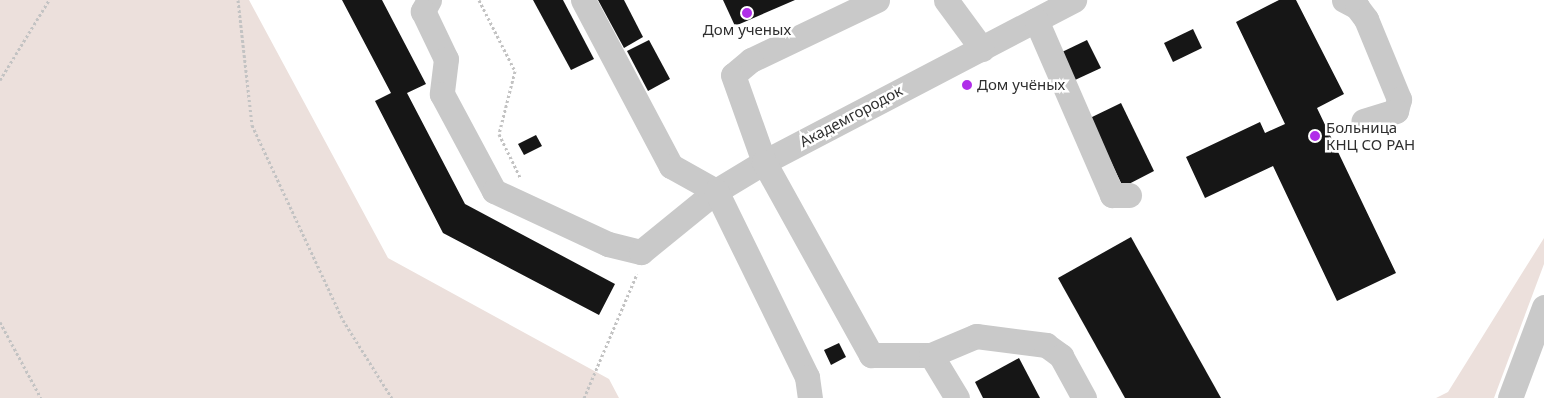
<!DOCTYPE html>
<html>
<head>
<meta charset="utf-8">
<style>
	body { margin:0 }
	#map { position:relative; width:1544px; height:398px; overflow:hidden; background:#fff; font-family:"Noto Sans",sans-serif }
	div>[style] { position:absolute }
	.green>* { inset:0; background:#ece0dc }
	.building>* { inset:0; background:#161616 }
	.path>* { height:3px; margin-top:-1.5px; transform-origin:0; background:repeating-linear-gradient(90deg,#c3c3c3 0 2.5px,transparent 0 5px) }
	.minor>* { height:25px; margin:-12.5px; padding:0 12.5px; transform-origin:12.5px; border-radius:12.5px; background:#c9c9c9 }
	.dots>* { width:14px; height:14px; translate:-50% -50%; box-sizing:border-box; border:2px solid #fff; border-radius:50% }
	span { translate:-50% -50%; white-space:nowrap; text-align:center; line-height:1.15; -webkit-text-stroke:5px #fff; paint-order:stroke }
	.poi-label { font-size:15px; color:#2f2f2f }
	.left { translate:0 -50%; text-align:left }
	.street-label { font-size:15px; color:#2f2f2f }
</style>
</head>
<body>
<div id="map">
	<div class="green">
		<div style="clip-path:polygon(0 0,249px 0,388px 258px,609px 379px,619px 398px,0 398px)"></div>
		<div style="clip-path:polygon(1544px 238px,1544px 264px,1494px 398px,1436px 398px,1448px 392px)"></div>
	</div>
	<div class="building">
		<div style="clip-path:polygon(342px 0,382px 0,426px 84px,407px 93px,465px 204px,615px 284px,599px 315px,443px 233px,375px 101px,391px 93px)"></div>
		<div style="clip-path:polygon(533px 0,563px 0,594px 59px,571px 70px)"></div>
		<div style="clip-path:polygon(598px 0,624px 0,643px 37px,624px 48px)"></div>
		<div style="clip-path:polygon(723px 0,795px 0,735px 26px)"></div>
		<div style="clip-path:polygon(1279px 0,1296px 0,1344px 94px,1317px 108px,1396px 273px,1337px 301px,1273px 166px,1205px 198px,1186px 157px,1260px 122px,1265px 133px,1285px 124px,1236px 22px)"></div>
		<div style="clip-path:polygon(1193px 29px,1202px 48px,1173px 62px,1164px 43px)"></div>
		<div style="clip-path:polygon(649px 40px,670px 79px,648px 91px,627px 51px)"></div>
		<div style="clip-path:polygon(1087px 40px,1101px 68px,1075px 80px,1062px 52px)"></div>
		<div style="clip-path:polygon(1121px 103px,1154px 171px,1123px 187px,1090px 118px)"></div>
		<div style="clip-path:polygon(536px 135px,542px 146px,524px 155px,518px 144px)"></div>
		<div style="clip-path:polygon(1131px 237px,1221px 398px,1125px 398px,1058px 278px)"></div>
		<div style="clip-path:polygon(839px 343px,846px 357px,831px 365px,824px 350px)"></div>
		<div style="clip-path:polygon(1019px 358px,1040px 398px,983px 398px,975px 382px)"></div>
	</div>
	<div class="path">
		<div style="left:238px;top:0;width:126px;rotate:83.6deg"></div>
		<div style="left:252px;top:125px;width:215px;rotate:65deg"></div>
		<div style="left:343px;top:320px;width:92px;rotate:57.9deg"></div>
		<div style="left:479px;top:0;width:80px;rotate:63.1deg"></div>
		<div style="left:515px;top:71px;width:65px;rotate:104.3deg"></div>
		<div style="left:499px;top:134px;width:48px;rotate:64deg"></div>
		<div style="left:0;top:80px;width:94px;rotate:-58.5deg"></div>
		<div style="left:0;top:322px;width:86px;rotate:61.7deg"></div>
		<div style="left:584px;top:398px;width:135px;rotate:-66.9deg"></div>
	</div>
	<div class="minor">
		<div style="left:429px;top:0;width:13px;rotate:119deg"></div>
		<div style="left:423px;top:11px;width:53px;rotate:64.4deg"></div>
		<div style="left:446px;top:59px;width:35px;rotate:97deg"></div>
		<div style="left:442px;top:94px;width:110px;rotate:61.8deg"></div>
		<div style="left:494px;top:191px;width:126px;rotate:24.9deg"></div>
		<div style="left:608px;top:244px;width:34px;rotate:14deg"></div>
		<div style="left:641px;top:252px;width:97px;rotate:-39.1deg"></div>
		<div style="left:716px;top:191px;width:56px;rotate:-31.1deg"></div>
		<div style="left:764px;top:162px;width:350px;rotate:-27.6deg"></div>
		<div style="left:583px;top:0;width:188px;rotate:62.1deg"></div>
		<div style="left:671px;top:166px;width:51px;rotate:29.1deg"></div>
		<div style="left:716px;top:191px;width:207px;rotate:63.9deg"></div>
		<div style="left:807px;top:377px;width:21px;rotate:82deg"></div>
		<div style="left:877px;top:0;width:140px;rotate:154.5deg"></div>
		<div style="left:751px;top:60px;width:23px;rotate:140deg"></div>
		<div style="left:733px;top:75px;width:92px;rotate:70.4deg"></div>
		<div style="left:764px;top:162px;width:221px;rotate:61deg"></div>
		<div style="left:871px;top:355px;width:60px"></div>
		<div style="left:931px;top:355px;width:50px;rotate:58.8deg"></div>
		<div style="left:946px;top:0;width:61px;rotate:53.7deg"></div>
		<div style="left:1344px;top:0;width:15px;rotate:28deg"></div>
		<div style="left:1357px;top:7px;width:15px;rotate:53deg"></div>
		<div style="left:1366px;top:19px;width:87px;rotate:67.6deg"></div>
		<div style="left:1399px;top:99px;width:12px;rotate:104deg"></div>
		<div style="left:1396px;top:111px;width:34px;rotate:163deg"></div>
		<div style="left:1036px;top:20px;width:191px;rotate:66.5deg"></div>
		<div style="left:1112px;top:195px;width:17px"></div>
		<div style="left:931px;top:355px;width:49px;rotate:-22.9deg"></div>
		<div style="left:976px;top:336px;width:71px;rotate:7.3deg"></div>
		<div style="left:1046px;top:345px;width:19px;rotate:36deg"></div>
		<div style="left:1061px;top:356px;width:48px;rotate:61.3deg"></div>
		<div style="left:1510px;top:398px;width:97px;rotate:-69.5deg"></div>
	</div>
	<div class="dots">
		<div style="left:747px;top:13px;background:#b02ee9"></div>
		<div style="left:967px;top:85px;background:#b02ee9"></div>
		<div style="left:1315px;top:136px;background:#b02ee9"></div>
	</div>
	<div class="poi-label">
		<span style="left:747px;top:30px">Дом ученых</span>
		<span class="left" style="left:977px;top:85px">Дом учёных</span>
		<span class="left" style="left:1326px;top:136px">Больница<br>КНЦ СО РАН</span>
	</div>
	<div class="street-label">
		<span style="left:851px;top:116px;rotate:-28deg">Академгородок</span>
	</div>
</div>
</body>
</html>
